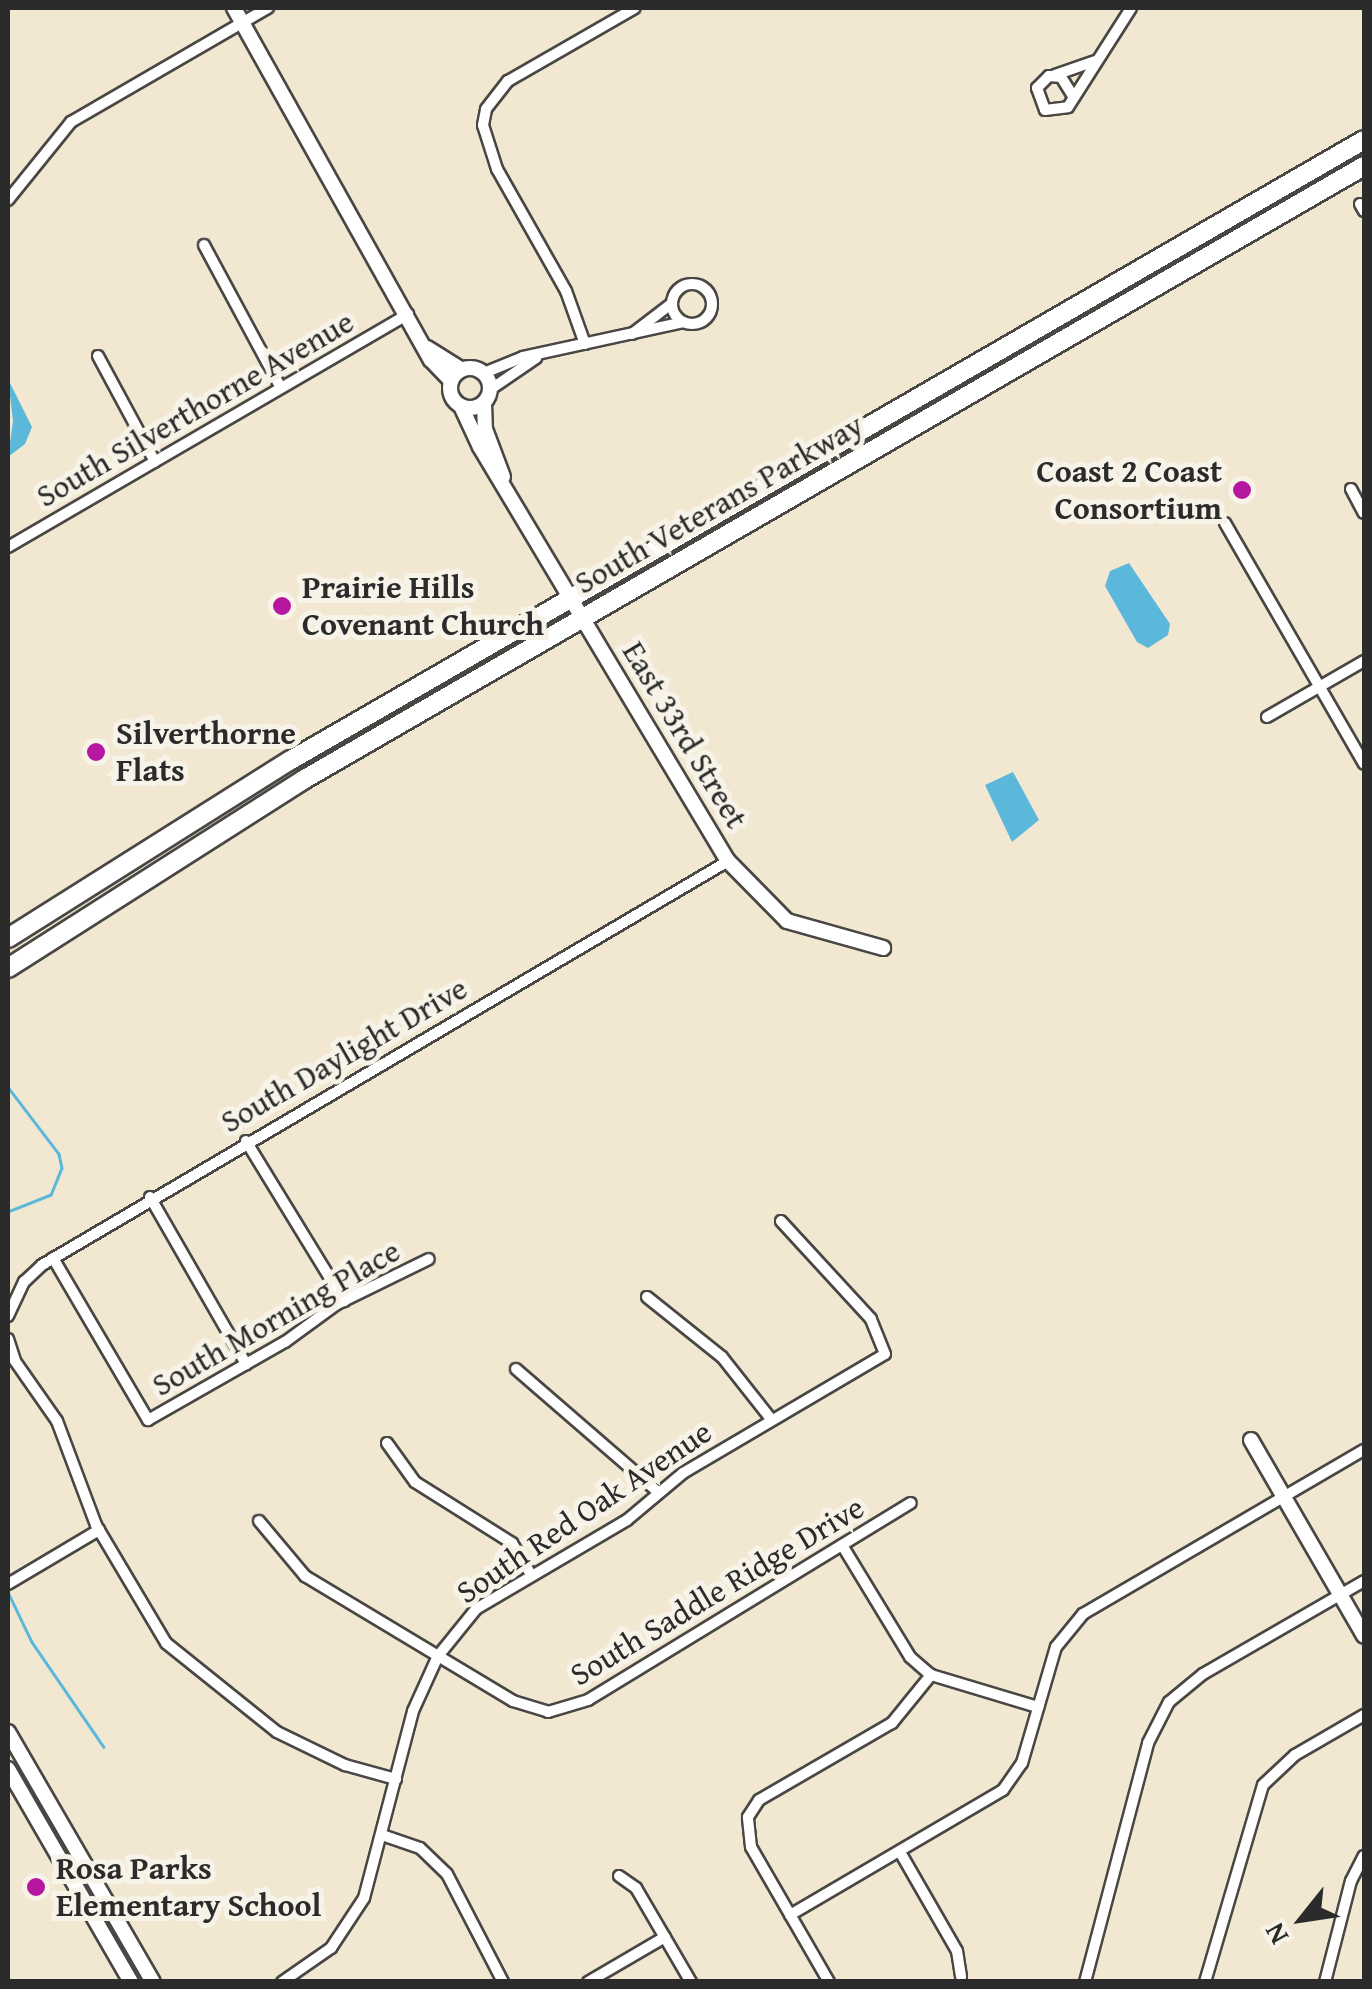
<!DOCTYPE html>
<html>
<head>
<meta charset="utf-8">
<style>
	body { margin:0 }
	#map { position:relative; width:1372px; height:1989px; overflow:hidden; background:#f2e8d1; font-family:"Gentium Book Plus",serif }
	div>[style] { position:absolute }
	.water>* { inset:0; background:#5cb8da }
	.stream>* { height:2.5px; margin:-1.25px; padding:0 1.25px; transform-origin:1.25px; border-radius:1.25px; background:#5cb8da }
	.roads { filter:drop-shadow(2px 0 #494744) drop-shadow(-2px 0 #494744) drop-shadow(0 2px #494744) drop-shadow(0 -2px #494744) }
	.street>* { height:10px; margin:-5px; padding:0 5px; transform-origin:5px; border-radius:5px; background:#fff }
	.street>.ring { margin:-5px; padding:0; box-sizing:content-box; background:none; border:10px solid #fff; border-radius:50% }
	.secondary>* { height:14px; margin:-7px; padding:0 7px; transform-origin:7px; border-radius:7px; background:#fff }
	.secondary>.ring { margin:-7px; padding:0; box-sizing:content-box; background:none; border:14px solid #fff; border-radius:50% }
	.highway>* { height:18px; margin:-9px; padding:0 9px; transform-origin:9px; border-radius:9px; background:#fff }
	.dots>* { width:28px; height:28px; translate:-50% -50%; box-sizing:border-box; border:5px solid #f7f3e8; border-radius:50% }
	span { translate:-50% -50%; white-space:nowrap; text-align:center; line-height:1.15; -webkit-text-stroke:10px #f7f3e8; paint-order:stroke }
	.street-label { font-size:32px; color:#2b2b2b }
	.poi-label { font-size:32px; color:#2b2b2b; font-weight:700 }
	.right { translate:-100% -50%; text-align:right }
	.left { translate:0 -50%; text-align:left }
	.frame { position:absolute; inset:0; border:10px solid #2b2b2b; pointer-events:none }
	.north { position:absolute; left:1252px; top:1869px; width:100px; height:100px; -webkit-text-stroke:8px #f7f3e8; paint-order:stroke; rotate:240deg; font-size:28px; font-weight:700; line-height:40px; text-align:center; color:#2b2b2b }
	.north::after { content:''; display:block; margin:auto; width:35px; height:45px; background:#2b2b2b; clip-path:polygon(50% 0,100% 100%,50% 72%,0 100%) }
</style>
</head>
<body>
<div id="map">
	<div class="water">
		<div style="clip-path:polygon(8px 379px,32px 427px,25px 444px,8px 457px,13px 421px)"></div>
		<div style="clip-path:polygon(1129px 563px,1170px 624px,1168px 635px,1148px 648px,1137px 642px,1105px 586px,1110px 571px)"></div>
		<div style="clip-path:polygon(1013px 772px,1039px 820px,1012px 842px,985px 785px)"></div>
	</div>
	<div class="stream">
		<div style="left:8px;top:1087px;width:84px;rotate:52.7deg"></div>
		<div style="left:59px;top:1154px;width:14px;rotate:78deg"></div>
		<div style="left:62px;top:1168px;width:29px;rotate:112deg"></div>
		<div style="left:51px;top:1195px;width:46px;rotate:158.4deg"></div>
		<div style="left:8px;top:1592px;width:55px;rotate:64.4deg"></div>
		<div style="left:32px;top:1642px;width:127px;rotate:55.6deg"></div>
	</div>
	<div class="roads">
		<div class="street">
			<div style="left:1055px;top:75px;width:42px;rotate:-19.3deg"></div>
			<div style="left:1073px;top:96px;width:22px;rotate:-122deg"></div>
			<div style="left:1061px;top:77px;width:12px;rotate:-175deg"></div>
			<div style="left:1049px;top:76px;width:17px;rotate:135deg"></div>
			<div style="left:1037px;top:88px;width:23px;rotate:70deg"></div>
			<div style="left:1045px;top:110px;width:23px;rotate:-7deg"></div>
			<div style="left:1068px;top:107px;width:117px;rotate:-57.5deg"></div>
			<div style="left:8px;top:200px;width:100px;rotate:-51.1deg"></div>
			<div style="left:71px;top:122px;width:228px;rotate:-30.1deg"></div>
			<div style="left:1360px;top:204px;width:8px;rotate:60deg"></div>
			<div style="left:204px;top:245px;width:162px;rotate:61.7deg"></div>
			<div class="ring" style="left:672px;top:284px;width:30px;height:30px"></div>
			<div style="left:632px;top:334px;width:49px;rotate:-37.6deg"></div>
			<div style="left:585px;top:344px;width:56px;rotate:-109.7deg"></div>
			<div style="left:566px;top:291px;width:140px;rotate:-119.5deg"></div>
			<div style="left:497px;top:169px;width:46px;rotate:-107.7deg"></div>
			<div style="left:483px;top:125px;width:16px;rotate:-79deg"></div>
			<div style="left:486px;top:109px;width:36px;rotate:-52deg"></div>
			<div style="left:508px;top:81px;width:146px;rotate:-29.9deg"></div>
			<div style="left:98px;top:356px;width:120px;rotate:61.7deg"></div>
			<div style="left:484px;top:373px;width:42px;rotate:-22.3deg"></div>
			<div style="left:523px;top:357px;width:164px;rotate:-12.3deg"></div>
			<div style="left:491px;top:389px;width:55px;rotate:-34.6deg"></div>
			<div style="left:1351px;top:489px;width:27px;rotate:62deg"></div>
			<div style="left:1225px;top:523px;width:278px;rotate:60deg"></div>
			<div style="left:8px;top:547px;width:463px;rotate:-30.2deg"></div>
			<div style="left:1267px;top:717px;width:112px;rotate:-30deg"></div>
			<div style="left:246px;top:1141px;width:188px;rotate:58.5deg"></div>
			<div style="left:150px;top:1197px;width:193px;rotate:60.1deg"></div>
			<div style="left:53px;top:1258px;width:188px;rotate:59.6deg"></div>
			<div style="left:148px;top:1420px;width:158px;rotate:-29.7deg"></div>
			<div style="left:285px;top:1342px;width:64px;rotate:-36.2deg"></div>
			<div style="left:337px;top:1304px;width:102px;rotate:-26.1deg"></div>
			<div style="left:647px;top:1297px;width:96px;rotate:38.7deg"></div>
			<div style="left:722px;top:1357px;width:79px;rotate:51.7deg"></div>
			<div style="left:8px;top:1316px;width:38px;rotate:-65deg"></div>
			<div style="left:24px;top:1282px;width:25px;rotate:-43deg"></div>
			<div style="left:42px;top:1265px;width:796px;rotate:-30.49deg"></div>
			<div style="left:8px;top:1339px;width:23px;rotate:72deg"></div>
			<div style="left:15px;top:1361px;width:73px;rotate:55deg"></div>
			<div style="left:57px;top:1421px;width:111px;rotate:69.4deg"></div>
			<div style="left:96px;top:1525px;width:137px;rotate:59.3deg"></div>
			<div style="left:166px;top:1643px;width:142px;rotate:38.7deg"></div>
			<div style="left:277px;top:1732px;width:76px;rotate:25.9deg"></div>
			<div style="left:345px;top:1765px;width:53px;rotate:15.4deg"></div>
			<div style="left:516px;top:1369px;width:186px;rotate:40.9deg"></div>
			<div style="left:387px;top:1443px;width:48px;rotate:54.3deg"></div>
			<div style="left:415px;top:1482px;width:115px;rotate:32.2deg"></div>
			<div style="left:512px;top:1543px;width:37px;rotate:59deg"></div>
			<div style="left:259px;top:1521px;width:72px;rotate:50.1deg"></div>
			<div style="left:305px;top:1576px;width:243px;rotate:31deg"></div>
			<div style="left:513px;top:1701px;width:37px;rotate:17deg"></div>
			<div style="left:548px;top:1712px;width:42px;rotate:-16.7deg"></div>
			<div style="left:588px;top:1700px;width:378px;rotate:-31.4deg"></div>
			<div style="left:842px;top:1545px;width:131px;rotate:58.7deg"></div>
			<div style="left:910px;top:1657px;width:28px;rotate:41deg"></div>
			<div style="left:931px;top:1675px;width:112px;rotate:16.7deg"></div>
			<div style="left:8px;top:1584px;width:106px;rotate:-30.7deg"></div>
			<div style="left:382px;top:1835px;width:40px;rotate:18.9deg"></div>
			<div style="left:420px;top:1848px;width:37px;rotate:44deg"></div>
			<div style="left:447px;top:1874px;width:122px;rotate:62.6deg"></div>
			<div style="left:900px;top:1852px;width:114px;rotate:60.1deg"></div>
			<div style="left:957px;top:1951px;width:26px;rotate:81deg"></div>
			<div style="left:619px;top:1876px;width:21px;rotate:35deg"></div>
			<div style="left:636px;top:1888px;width:109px;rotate:59.7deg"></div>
			<div style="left:790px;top:1915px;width:247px;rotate:-30.4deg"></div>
			<div style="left:1003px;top:1790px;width:33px;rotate:-55deg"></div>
			<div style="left:1022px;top:1763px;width:121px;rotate:-73.7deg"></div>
			<div style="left:1056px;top:1647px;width:43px;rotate:-50.7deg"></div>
			<div style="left:1083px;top:1614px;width:325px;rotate:-30.3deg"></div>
			<div style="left:282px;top:1982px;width:60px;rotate:-34.8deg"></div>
			<div style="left:331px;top:1948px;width:60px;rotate:-56.6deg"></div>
			<div style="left:364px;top:1898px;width:193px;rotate:-75.3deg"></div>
			<div style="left:413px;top:1711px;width:60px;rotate:-65.6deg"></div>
			<div style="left:438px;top:1656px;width:60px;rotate:-51deg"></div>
			<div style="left:476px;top:1609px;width:175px;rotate:-30.5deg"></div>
			<div style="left:627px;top:1520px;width:73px;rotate:-40deg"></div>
			<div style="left:683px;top:1473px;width:234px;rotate:-30.5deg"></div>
			<div style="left:885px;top:1354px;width:38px;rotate:-112deg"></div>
			<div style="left:871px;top:1319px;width:133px;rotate:-132.6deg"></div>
			<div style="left:588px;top:1982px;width:89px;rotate:-30.3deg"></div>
			<div style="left:829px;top:1982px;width:156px;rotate:-120deg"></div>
			<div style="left:751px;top:1847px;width:30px;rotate:-96deg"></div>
			<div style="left:748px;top:1817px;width:20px;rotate:-57deg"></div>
			<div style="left:759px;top:1800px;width:154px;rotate:-30.1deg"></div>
			<div style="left:892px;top:1723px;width:62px;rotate:-50.9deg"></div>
			<div style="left:1085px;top:1982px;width:247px;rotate:-75.2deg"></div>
			<div style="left:1148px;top:1743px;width:46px;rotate:-62.9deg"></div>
			<div style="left:1169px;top:1702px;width:44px;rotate:-39.5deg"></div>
			<div style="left:1203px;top:1674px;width:186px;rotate:-30deg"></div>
			<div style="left:1205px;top:1982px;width:205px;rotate:-73.6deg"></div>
			<div style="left:1263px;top:1785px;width:44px;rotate:-43.2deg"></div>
			<div style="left:1295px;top:1755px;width:80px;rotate:-30.1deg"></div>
			<div style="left:1325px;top:1982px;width:104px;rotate:-75.6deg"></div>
			<div style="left:1351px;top:1881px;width:28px;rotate:-63deg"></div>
		</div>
		<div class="secondary">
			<div style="left:234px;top:8px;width:403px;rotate:60.8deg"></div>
			<div style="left:431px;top:360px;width:29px;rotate:46deg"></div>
			<div style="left:427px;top:348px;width:40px;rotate:32deg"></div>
			<div class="ring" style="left:450px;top:368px;width:26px;height:26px"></div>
			<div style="left:484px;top:403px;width:26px;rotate:88deg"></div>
			<div style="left:485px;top:429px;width:51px;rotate:69.4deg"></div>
			<div style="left:461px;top:406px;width:45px;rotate:65.1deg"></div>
			<div style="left:480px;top:447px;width:483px;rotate:59.1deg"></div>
			<div style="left:728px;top:861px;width:84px;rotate:45.5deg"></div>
			<div style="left:787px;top:921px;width:100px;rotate:15.7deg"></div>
			<div style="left:1251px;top:1440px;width:226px;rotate:60deg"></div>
			<div style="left:8px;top:1732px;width:289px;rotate:59.9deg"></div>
			<div style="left:8px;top:1769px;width:246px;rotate:60deg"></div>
		</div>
		<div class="highway">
			<div style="left:8px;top:938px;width:334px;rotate:-32.2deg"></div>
			<div style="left:291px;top:760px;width:1239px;rotate:-30.02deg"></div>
			<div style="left:8px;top:968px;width:350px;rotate:-32.5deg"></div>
			<div style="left:303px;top:780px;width:1226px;rotate:-30.06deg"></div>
		</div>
	</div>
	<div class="dots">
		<div style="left:1242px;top:490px;background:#b5179e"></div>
		<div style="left:282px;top:606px;background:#b5179e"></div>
		<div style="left:96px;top:752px;background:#b5179e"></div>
		<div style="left:36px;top:1887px;background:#b5179e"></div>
	</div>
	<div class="street-label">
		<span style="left:195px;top:409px;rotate:-30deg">South Silverthorne Avenue</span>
		<span style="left:719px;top:504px;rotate:-30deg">South Veterans Parkway</span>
		<span style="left:685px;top:735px;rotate:59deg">East 33rd Street</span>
		<span style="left:344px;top:1055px;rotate:-30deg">South Daylight Drive</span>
		<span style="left:276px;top:1318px;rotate:-30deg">South Morning Place</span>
		<span style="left:584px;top:1512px;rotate:-34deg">South Red Oak Avenue</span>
		<span style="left:717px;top:1591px;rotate:-31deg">South Saddle Ridge Drive</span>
	</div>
	<div class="poi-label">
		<span class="right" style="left:1222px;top:490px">Coast 2 Coast<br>Consortium</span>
		<span class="left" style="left:302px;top:606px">Prairie Hills<br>Covenant Church</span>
		<span class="left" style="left:116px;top:752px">Silverthorne<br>Flats</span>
		<span class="left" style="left:56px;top:1887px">Rosa Parks<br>Elementary School</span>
	</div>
	<div class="frame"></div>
	<div class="north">N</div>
</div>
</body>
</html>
